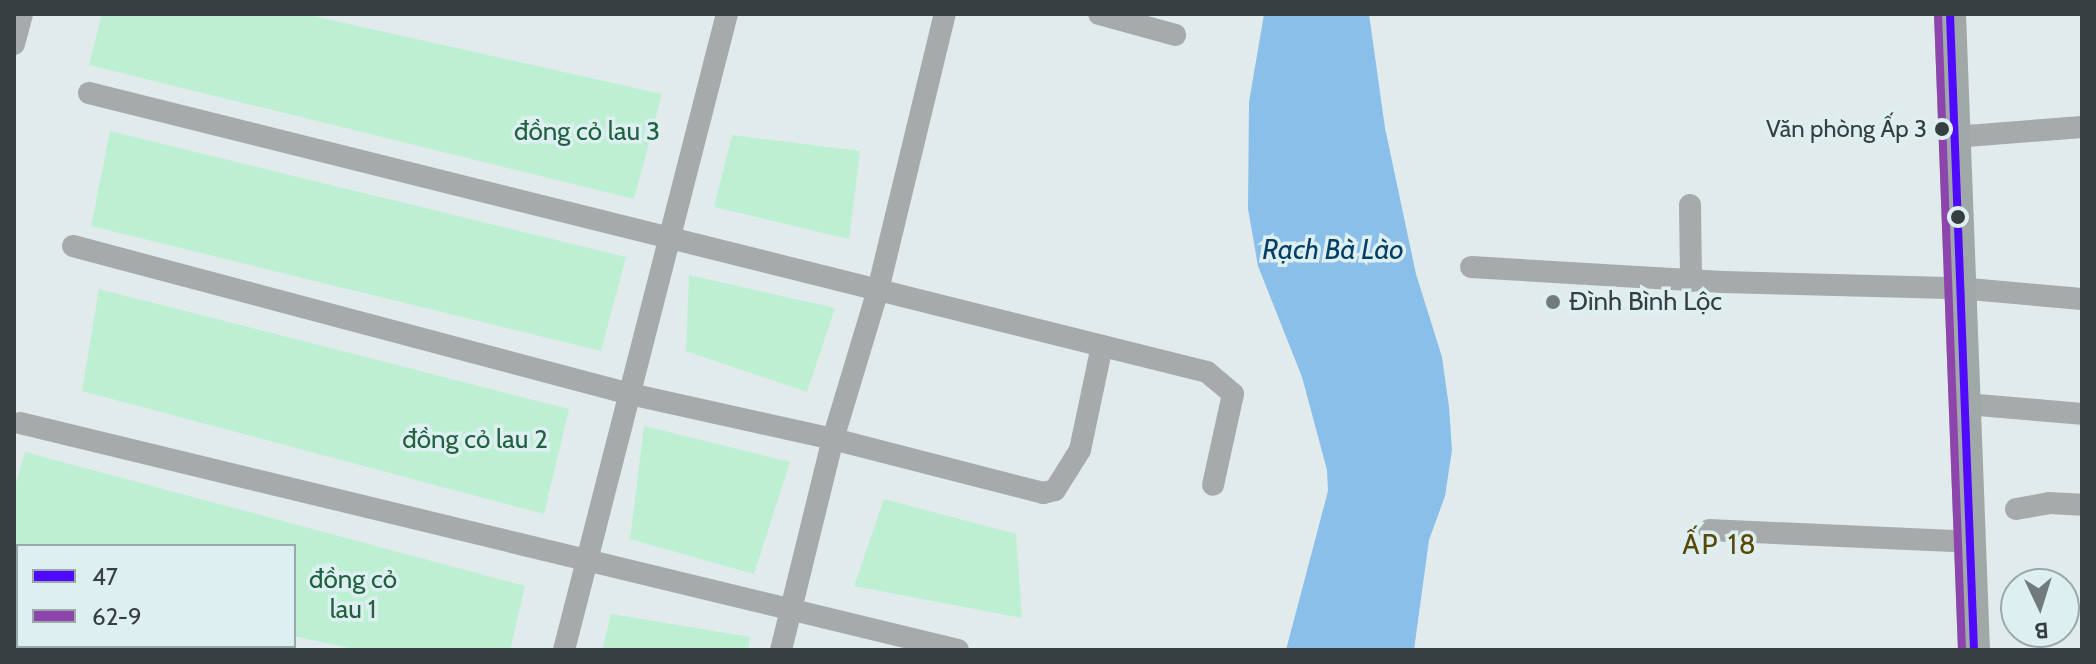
<!DOCTYPE html>
<html>
<head>
<meta charset="utf-8">
<style>
	body { margin:0 }
	#map { position:relative; width:2096px; height:664px; overflow:hidden; background:#e1ebec; font-family:Cabin,sans-serif }
	div>[style] { position:absolute }
	.green>* { inset:0; background:#bdefd3 }
	.water>* { inset:0; background:#8abfe9 }
	.minor>* { height:22px; margin:-11px; padding:0 11px; transform-origin:11px; border-radius:11px; background:#a6aaab }
	.highway>* { height:32px; margin:-16px; padding:0 16px; transform-origin:16px; border-radius:16px; background:#a1a8a8 }
	.bus-1>* { height:8px; margin:-4px; padding:0 4px; transform-origin:4px; border-radius:4px; background:#4f0aff }
	.bus-2>* { height:8px; margin:-4px; padding:0 4px; transform-origin:4px; border-radius:4px; background:#8e44ad }
	.dots>* { width:22px; height:22px; translate:-50% -50%; box-sizing:border-box; border:4px solid #ddeff0; border-radius:50% }
	span { translate:-50% -50%; white-space:nowrap; text-align:center; line-height:1.15; -webkit-text-stroke:7px #ddeff0; paint-order:stroke }
	.bus-label { font-size:24px; color:#373e3f }
	.right { translate:-100% -50%; text-align:right }
	.park-label { font-size:26px; color:#21613f }
	.poi-label { font-size:26px; color:#373e3f }
	.left { translate:0 -50%; text-align:left }
	.water-label { font-size:28px; color:#053e65; font-style:italic }
	.neighbourhood-label { font-size:28px; color:#5b4707; letter-spacing:2px }
	.frame { position:absolute; inset:0; border:16px solid #373e3f; pointer-events:none }
	.legend { position:absolute; left:16px; top:544px; width:280px; height:104px; box-sizing:border-box; background:#ddeff0; border:2px solid #9ba8a9; margin:0; padding:10px 14px; list-style:none; font-size:24px; color:#373e3f }
	.legend li { display:flex; align-items:center; gap:16px; height:40px }
	.legend b { width:40px; border:2px solid #9ba8a9 }
	.north { position:absolute; left:2000px; top:568px; width:80px; height:80px; box-sizing:border-box; background:#ddeff0; border:2px solid #9ba8a9; border-radius:50%; rotate:176deg; font-size:22px; font-weight:700; line-height:32px; text-align:center; color:#373e3f }
	.north::after { content:''; display:block; margin:auto; width:28px; height:36px; background:#727b7c; clip-path:polygon(50% 0,100% 100%,50% 72%,0 100%) }
</style>
</head>
<body>
<div id="map">
	<div class="green">
		<div style="clip-path:polygon(102px 14px,304px 14px,662px 94px,634px 199px,89px 65px)"></div>
		<div style="clip-path:polygon(110px 131px,626px 257px,601px 351px,91px 226px)"></div>
		<div style="clip-path:polygon(732px 135px,860px 151px,849px 239px,714px 207px)"></div>
		<div style="clip-path:polygon(689px 275px,835px 308px,807px 392px,686px 351px)"></div>
		<div style="clip-path:polygon(99px 289px,569px 409px,544px 514px,82px 391px)"></div>
		<div style="clip-path:polygon(644px 426px,790px 462px,754px 574px,630px 539px)"></div>
		<div style="clip-path:polygon(25px 452px,525px 586px,510px 650px,358px 650px,294px 636px,294px 546px,18px 546px,18px 575px,14px 575px,14px 490px)"></div>
		<div style="clip-path:polygon(884px 499px,1016px 534px,1022px 618px,854px 586px)"></div>
		<div style="clip-path:polygon(611px 614px,750px 637px,748px 650px,602px 650px)"></div>
	</div>
	<div class="water">
		<div style="clip-path:polygon(1264px 14px,1369px 14px,1385px 128px,1416px 274px,1442px 357px,1449px 407px,1452px 450px,1445px 496px,1429px 540px,1414px 650px,1286px 650px,1328px 491px,1327px 470px,1302px 377px,1258px 266px,1248px 209px,1249px 102px)"></div>
	</div>
	<div class="minor">
		<div style="left:1099px;top:14px;width:79px;rotate:15.4deg"></div>
		<div style="left:14px;top:44px;width:31px;rotate:-75deg"></div>
		<div style="left:89px;top:93px;width:1152px;rotate:14.01deg"></div>
		<div style="left:1207px;top:372px;width:34px;rotate:40deg"></div>
		<div style="left:1233px;top:394px;width:93px;rotate:102.4deg"></div>
		<div style="left:1954px;top:137px;width:128px;rotate:-4.5deg"></div>
		<div style="left:1690px;top:205px;width:76px;rotate:89.2deg"></div>
		<div style="left:73px;top:246px;width:576px;rotate:14.88deg"></div>
		<div style="left:630px;top:394px;width:208px;rotate:12.5deg"></div>
		<div style="left:833px;top:439px;width:217px;rotate:14.4deg"></div>
		<div style="left:1043px;top:493px;width:12px;rotate:-14deg"></div>
		<div style="left:1055px;top:490px;width:47px;rotate:-58deg"></div>
		<div style="left:1080px;top:450px;width:106px;rotate:-78.1deg"></div>
		<div style="left:1471px;top:267px;width:252px;rotate:3.4deg"></div>
		<div style="left:1723px;top:282px;width:235px;rotate:1.5deg"></div>
		<div style="left:1958px;top:288px;width:124px;rotate:5.1deg"></div>
		<div style="left:1966px;top:404px;width:116px;rotate:4.9deg"></div>
		<div style="left:20px;top:423px;width:965px;rotate:13.6deg"></div>
		<div style="left:2016px;top:509px;width:34px;rotate:-10deg"></div>
		<div style="left:2049px;top:503px;width:33px;rotate:3deg"></div>
		<div style="left:1709px;top:530px;width:261px;rotate:2.6deg"></div>
		<div style="left:14px;top:609px;width:4px;rotate:14deg"></div>
		<div style="left:167px;top:646px;width:17px;rotate:13deg"></div>
		<div style="left:564px;top:650px;width:657px;rotate:-75.63deg"></div>
		<div style="left:781px;top:650px;width:217px;rotate:-76.2deg"></div>
		<div style="left:833px;top:439px;width:156px;rotate:-73.2deg"></div>
		<div style="left:878px;top:290px;width:284px;rotate:-76.4deg"></div>
	</div>
	<div class="highway">
		<div style="left:1950px;top:14px;width:636px;rotate:87.84deg"></div>
	</div>
	<div class="bus-1">
		<div style="left:1950px;top:14px;width:636px;rotate:87.84deg"></div>
	</div>
	<div class="bus-2">
		<div style="left:1938px;top:14px;width:636px;rotate:87.84deg"></div>
	</div>
	<div class="dots">
		<div style="left:1942px;top:129px;background:#373e3f"></div>
		<div style="left:1958px;top:217px;background:#373e3f"></div>
		<div style="left:1553px;top:302px;background:#727b7c"></div>
	</div>
	<div class="bus-label">
		<span class="right" style="left:1927px;top:129px">Văn phòng Ấp 3</span>
	</div>
	<div class="park-label">
		<span style="left:587px;top:132px">đồng cỏ lau 3</span>
		<span style="left:475px;top:440px">đồng cỏ lau 2</span>
		<span style="left:353px;top:595px">đồng cỏ<br>lau 1</span>
	</div>
	<div class="poi-label">
		<span class="left" style="left:1569px;top:302px">Đình Bình Lộc</span>
	</div>
	<div class="water-label">
		<span style="left:1333px;top:249px">Rạch Bà Lào</span>
	</div>
	<div class="neighbourhood-label">
		<span style="left:1720px;top:544px">ẤP 18</span>
	</div>
	<div class="frame"></div>
	<ul class="legend">
	<li><b style="height:10px;background:#4f0aff"></b>47</li>
	<li><b style="height:10px;background:#8e44ad"></b>62-9</li>
	</ul>
	<div class="north">B</div>
</div>
</body>
</html>
